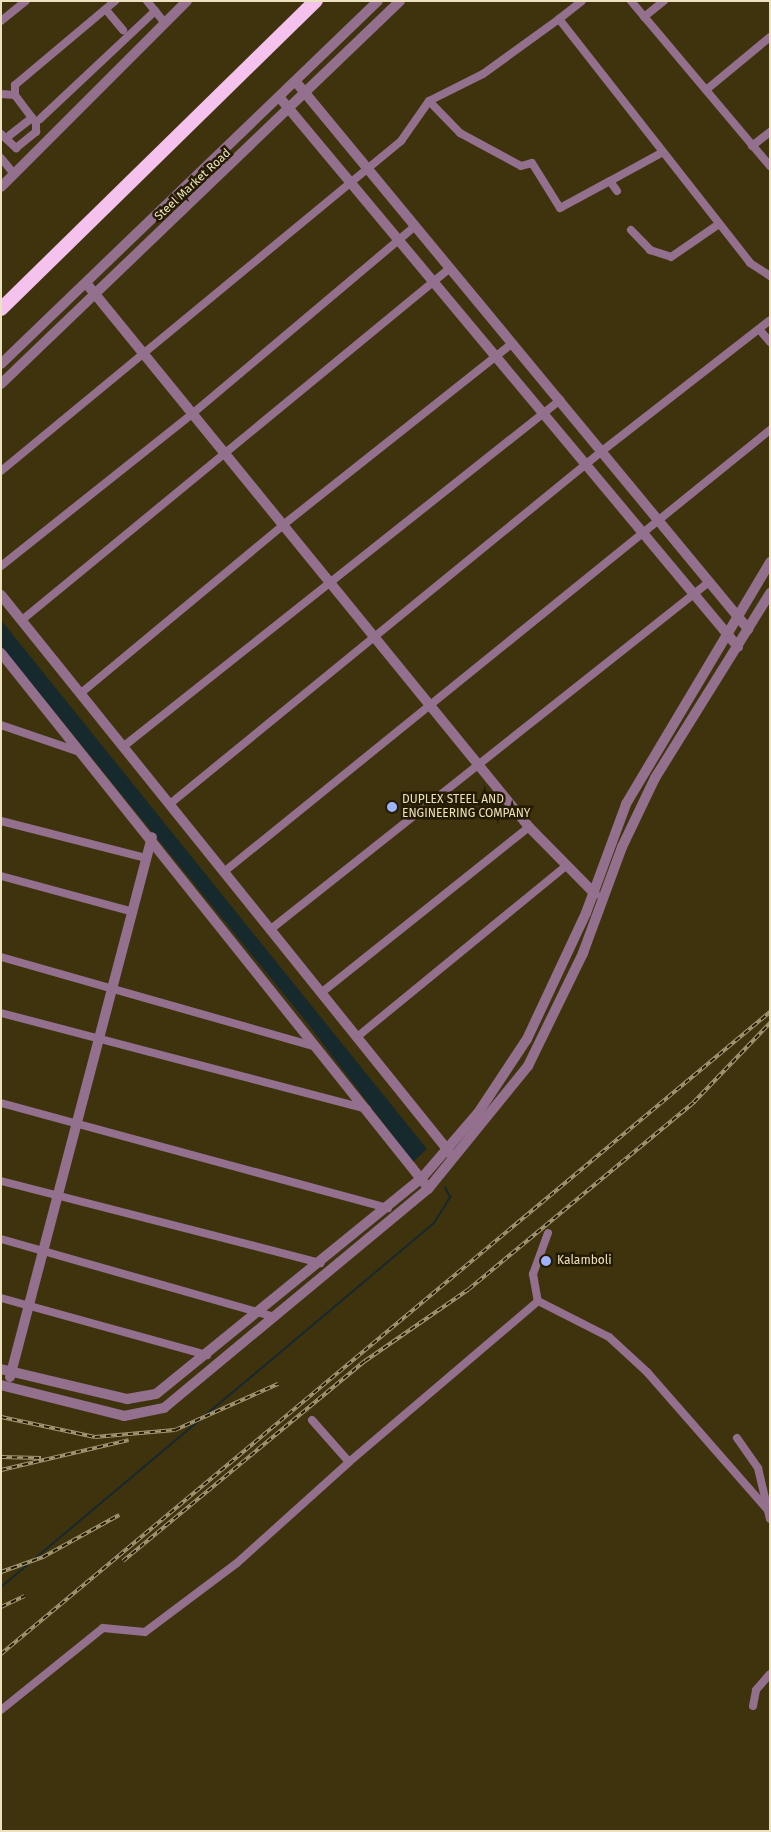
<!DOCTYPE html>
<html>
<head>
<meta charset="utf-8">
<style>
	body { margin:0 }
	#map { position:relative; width:771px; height:1832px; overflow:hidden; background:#3f330e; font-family:"Fira Sans",sans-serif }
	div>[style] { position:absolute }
	.water>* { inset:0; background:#16292d }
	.stream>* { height:2px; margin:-1px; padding:0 1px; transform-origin:1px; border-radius:1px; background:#16292d }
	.minor>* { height:8px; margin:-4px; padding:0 4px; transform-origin:4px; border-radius:4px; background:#93718e }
	.tertiary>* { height:10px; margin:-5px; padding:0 5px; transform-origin:5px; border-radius:5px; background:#93718e }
	.trunk>* { height:14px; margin:-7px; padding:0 7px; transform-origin:7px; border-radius:7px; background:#f5c2ed }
	.rail>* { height:4px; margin-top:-2px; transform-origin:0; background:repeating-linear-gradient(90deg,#241b00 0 5.5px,#a59976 0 11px); box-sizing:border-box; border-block:1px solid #a59976 }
	.dots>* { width:14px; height:14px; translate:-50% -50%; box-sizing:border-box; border:2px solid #241b00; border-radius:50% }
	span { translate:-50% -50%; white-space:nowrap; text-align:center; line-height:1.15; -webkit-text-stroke:5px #241b00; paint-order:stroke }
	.street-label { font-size:12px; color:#ede2c0 }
	.poi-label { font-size:12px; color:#ede2c0 }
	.left { translate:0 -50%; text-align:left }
	.frame { position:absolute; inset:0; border:2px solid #ede2c0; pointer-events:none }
</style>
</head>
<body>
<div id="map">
	<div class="water">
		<div style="clip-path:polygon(1px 620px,427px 1149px,413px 1162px,304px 1019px,1px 646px)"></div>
	</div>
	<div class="stream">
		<div style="left:1px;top:1587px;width:566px;rotate:-40.05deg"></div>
		<div style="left:434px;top:1223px;width:31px;rotate:-58deg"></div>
		<div style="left:450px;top:1197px;width:11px;rotate:-117deg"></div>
	</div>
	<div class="minor">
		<div style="left:147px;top:1px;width:28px;rotate:51deg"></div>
		<div style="left:631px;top:1px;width:216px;rotate:49.9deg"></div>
		<div style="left:107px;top:11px;width:25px;rotate:50deg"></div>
		<div style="left:644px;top:17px;width:26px;rotate:-39deg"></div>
		<div style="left:559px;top:19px;width:29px;rotate:-38deg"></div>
		<div style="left:1px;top:21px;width:32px;rotate:-39deg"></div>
		<div style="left:706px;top:90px;width:83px;rotate:-39.6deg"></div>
		<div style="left:1px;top:94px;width:14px;rotate:4deg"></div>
		<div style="left:429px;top:101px;width:45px;rotate:45.9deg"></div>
		<div style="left:460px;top:133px;width:69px;rotate:28.4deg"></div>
		<div style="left:521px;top:166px;width:11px;rotate:-15deg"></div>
		<div style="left:532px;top:163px;width:53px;rotate:58.1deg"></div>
		<div style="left:560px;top:208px;width:57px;rotate:-28.4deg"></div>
		<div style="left:40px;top:119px;width:158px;rotate:-43.2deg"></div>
		<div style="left:1px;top:134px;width:21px;rotate:43deg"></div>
		<div style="left:16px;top:148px;width:26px;rotate:-39deg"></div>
		<div style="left:36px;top:132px;width:9px;rotate:-90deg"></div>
		<div style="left:36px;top:123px;width:35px;rotate:-127deg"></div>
		<div style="left:15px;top:95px;width:10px;rotate:-90deg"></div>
		<div style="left:15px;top:85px;width:131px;rotate:-40deg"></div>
		<div style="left:10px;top:135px;width:28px;rotate:-38deg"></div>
		<div style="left:752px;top:146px;width:23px;rotate:-38deg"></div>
		<div style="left:1px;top:158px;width:21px;rotate:51deg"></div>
		<div style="left:617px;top:191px;width:12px;rotate:-125deg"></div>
		<div style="left:610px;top:181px;width:60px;rotate:-28.7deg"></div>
		<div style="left:631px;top:230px;width:28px;rotate:46deg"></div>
		<div style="left:650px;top:250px;width:22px;rotate:18deg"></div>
		<div style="left:671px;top:257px;width:58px;rotate:-34.5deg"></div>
		<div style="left:759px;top:329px;width:17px;rotate:50deg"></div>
		<div style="left:1px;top:471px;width:519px;rotate:-39.52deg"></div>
		<div style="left:401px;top:141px;width:49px;rotate:-55deg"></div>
		<div style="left:429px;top:101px;width:60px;rotate:-26.6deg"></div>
		<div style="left:483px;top:74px;width:94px;rotate:-35.9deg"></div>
		<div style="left:559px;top:19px;width:310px;rotate:51.9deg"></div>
		<div style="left:750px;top:263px;width:24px;rotate:33deg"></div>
		<div style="left:1px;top:566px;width:244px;rotate:-38.5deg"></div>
		<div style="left:192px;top:414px;width:292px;rotate:-40.1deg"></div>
		<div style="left:22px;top:620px;width:554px;rotate:-39.43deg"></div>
		<div style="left:81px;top:693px;width:263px;rotate:-39.7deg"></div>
		<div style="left:283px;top:525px;width:293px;rotate:-38.4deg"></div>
		<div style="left:1px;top:725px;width:83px;rotate:18.9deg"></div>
		<div style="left:124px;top:746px;width:557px;rotate:-38.43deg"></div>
		<div style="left:171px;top:803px;width:556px;rotate:-39.24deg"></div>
		<div style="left:602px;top:451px;width:213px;rotate:-37.9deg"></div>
		<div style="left:1px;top:821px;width:150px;rotate:14.3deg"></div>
		<div style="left:225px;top:871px;width:701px;rotate:-38.98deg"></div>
		<div style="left:1px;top:876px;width:134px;rotate:15.2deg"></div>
		<div style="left:271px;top:929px;width:559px;rotate:-38.39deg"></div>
		<div style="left:1px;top:957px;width:325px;rotate:15.9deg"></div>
		<div style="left:321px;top:993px;width:266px;rotate:-38.6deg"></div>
		<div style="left:1px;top:1013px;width:378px;rotate:14.7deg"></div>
		<div style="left:357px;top:1037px;width:270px;rotate:-39.3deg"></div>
		<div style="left:1px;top:1103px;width:401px;rotate:15.2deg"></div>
		<div style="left:1px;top:1181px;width:330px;rotate:14.4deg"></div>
		<div style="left:548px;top:1233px;width:44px;rotate:110.1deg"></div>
		<div style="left:533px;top:1274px;width:27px;rotate:80deg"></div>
		<div style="left:538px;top:1301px;width:80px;rotate:26.9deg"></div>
		<div style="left:609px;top:1337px;width:52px;rotate:42.6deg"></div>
		<div style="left:647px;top:1372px;width:184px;rotate:48.8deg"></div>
		<div style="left:1px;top:1239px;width:284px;rotate:15.9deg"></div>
		<div style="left:1px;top:1298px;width:214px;rotate:15.5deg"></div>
		<div style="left:312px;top:1420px;width:56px;rotate:48.6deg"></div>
		<div style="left:349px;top:1462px;width:248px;rotate:-40.4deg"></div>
		<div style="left:737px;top:1438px;width:37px;rotate:55deg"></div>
		<div style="left:758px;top:1468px;width:52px;rotate:76.8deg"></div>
		<div style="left:753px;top:1706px;width:16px;rotate:-79deg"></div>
		<div style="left:756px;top:1690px;width:21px;rotate:-49deg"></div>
		<div style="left:1px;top:1710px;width:131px;rotate:-38.8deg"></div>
		<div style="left:103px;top:1628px;width:42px;rotate:5.4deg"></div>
		<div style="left:145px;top:1632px;width:115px;rotate:-36.9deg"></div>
		<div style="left:237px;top:1563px;width:151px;rotate:-42deg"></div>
	</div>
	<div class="tertiary">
		<div style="left:296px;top:82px;width:710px;rotate:50.43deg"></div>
		<div style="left:280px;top:98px;width:715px;rotate:50.16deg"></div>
		<div style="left:1px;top:187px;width:263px;rotate:-45deg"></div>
		<div style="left:86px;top:283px;width:702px;rotate:50.84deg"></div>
		<div style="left:529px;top:827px;width:94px;rotate:45.4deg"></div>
		<div style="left:1px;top:364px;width:523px;rotate:-43.92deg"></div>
		<div style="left:1px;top:384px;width:553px;rotate:-43.83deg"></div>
		<div style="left:1px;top:595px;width:718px;rotate:51.17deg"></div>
		<div style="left:1px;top:653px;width:680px;rotate:51.39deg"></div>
		<div style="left:1px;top:1369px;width:130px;rotate:13.4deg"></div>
		<div style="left:127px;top:1399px;width:29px;rotate:-10deg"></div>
		<div style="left:156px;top:1394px;width:341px;rotate:-39.1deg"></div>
		<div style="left:421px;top:1179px;width:87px;rotate:-49.2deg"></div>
		<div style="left:478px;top:1113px;width:89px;rotate:-56.5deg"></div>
		<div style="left:527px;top:1039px;width:139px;rotate:-64.9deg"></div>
		<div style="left:586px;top:913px;width:116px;rotate:-69.8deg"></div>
		<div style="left:626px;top:804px;width:282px;rotate:-59.2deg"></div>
		<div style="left:10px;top:1377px;width:558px;rotate:-75.27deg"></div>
		<div style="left:1px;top:1385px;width:127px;rotate:14.1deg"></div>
		<div style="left:124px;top:1416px;width:41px;rotate:-11.3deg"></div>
		<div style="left:164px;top:1408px;width:343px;rotate:-39.7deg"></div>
		<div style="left:428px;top:1189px;width:159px;rotate:-50.9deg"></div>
		<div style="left:528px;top:1066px;width:126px;rotate:-64deg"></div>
		<div style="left:583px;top:953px;width:113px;rotate:-69.8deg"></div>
		<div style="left:622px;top:847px;width:76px;rotate:-64.4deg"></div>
		<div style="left:655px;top:778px;width:218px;rotate:-58.1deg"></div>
	</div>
	<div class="trunk">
		<div style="left:1px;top:309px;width:441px;rotate:-44.4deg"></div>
	</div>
	<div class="rail">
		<div style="left:1px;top:1417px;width:96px;rotate:12deg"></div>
		<div style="left:95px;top:1437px;width:80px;rotate:-5deg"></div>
		<div style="left:175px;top:1430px;width:113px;rotate:-24.1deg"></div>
		<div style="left:1px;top:1457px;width:40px;rotate:1.4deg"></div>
		<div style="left:1px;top:1470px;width:131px;rotate:-13.2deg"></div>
		<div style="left:123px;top:1561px;width:314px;rotate:-39.6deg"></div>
		<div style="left:365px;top:1361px;width:126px;rotate:-34.7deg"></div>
		<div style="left:469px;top:1289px;width:293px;rotate:-39.7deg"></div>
		<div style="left:694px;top:1102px;width:110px;rotate:-46.1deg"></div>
		<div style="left:1px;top:1572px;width:45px;rotate:-19.7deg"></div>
		<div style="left:43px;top:1557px;width:87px;rotate:-28.9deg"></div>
		<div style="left:1px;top:1607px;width:26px;rotate:-25deg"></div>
		<div style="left:1px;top:1654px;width:1002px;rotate:-39.86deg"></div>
	</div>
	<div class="dots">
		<div style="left:392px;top:807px;background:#9eb3fd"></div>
		<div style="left:546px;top:1261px;background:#9eb3fd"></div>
	</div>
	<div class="street-label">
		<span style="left:193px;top:185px;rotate:-43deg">Steel Market Road</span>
	</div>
	<div class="poi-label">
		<span class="left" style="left:402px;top:807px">DUPLEX STEEL AND<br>ENGINEERING COMPANY</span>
		<span class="left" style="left:557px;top:1261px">Kalamboli</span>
	</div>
	<div class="frame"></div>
</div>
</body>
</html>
